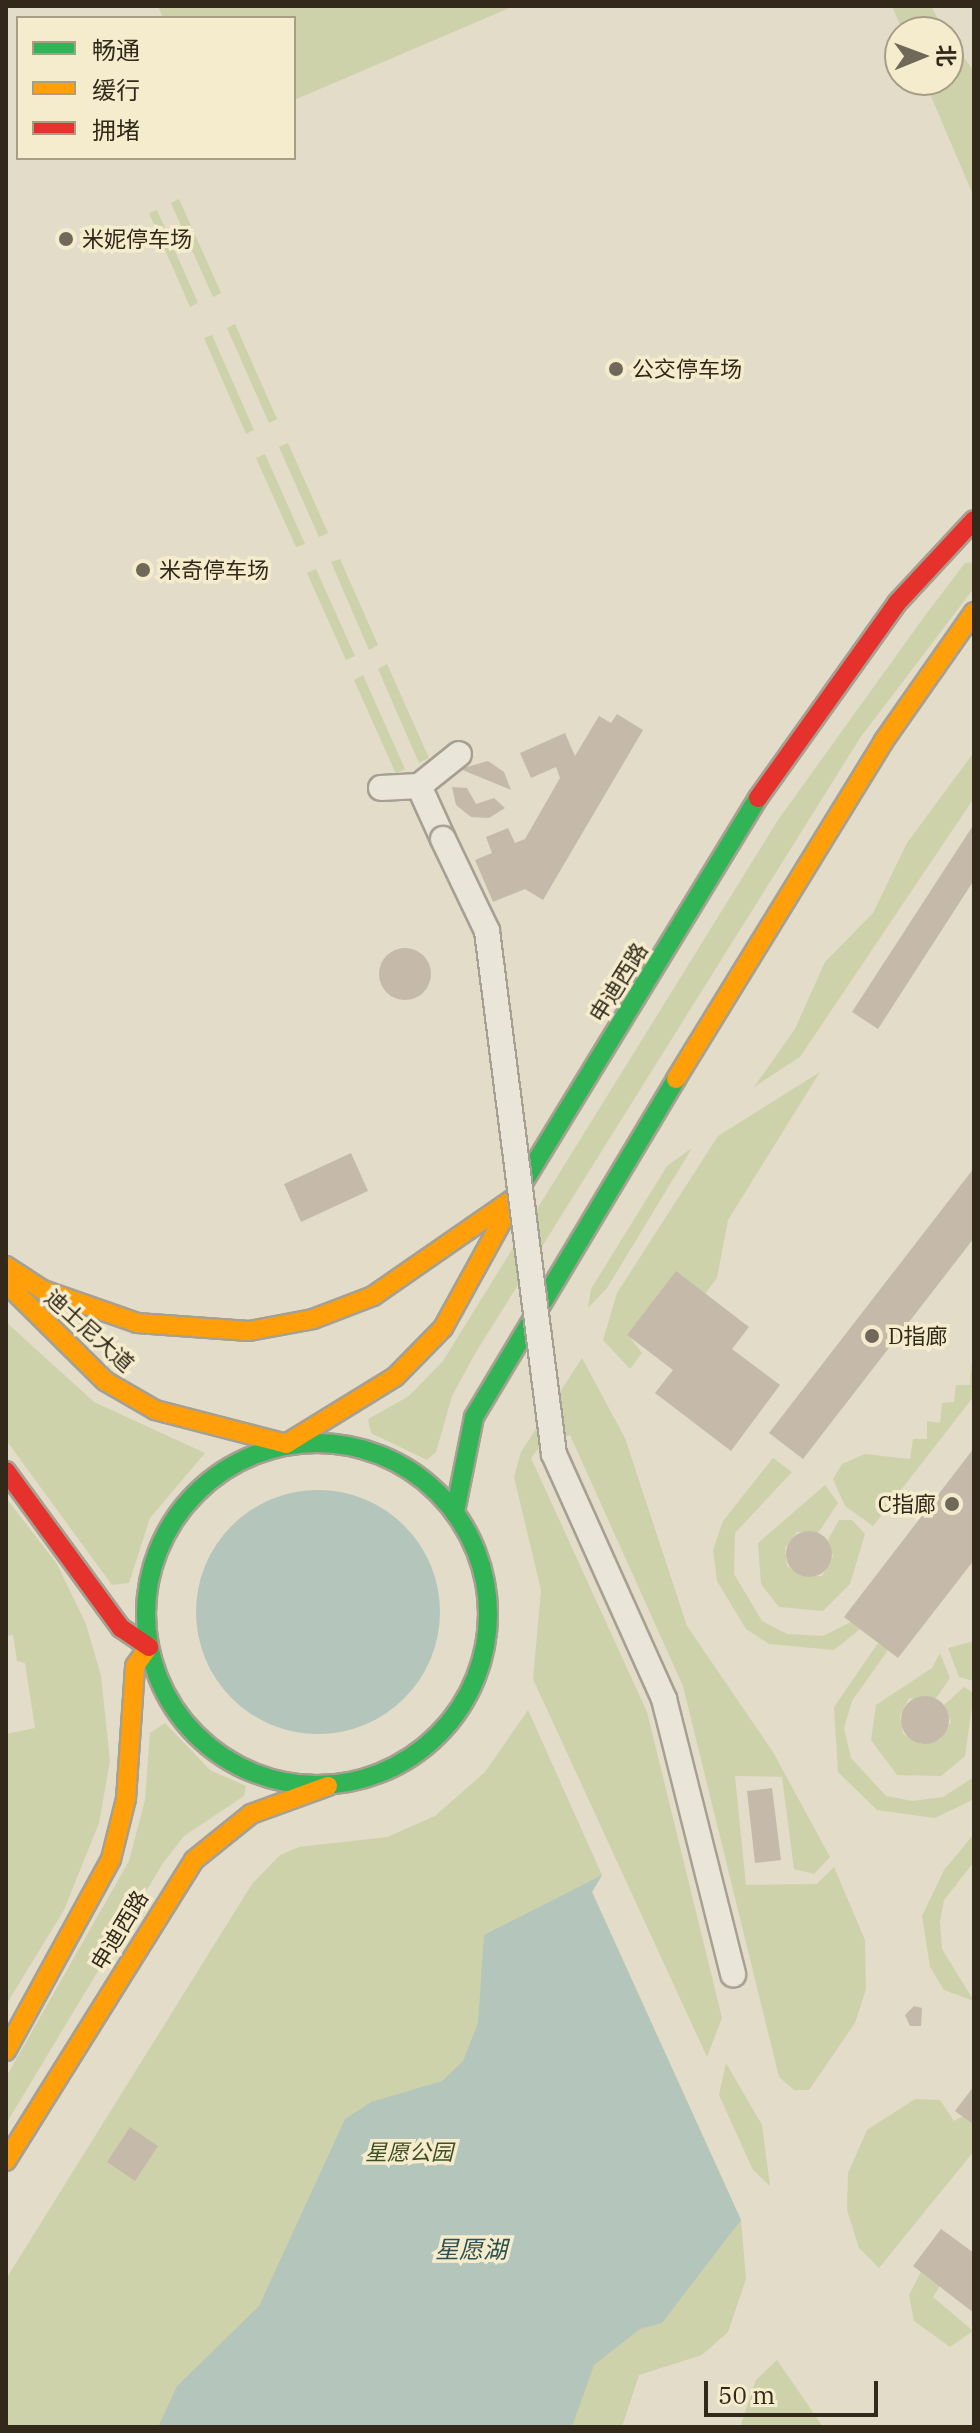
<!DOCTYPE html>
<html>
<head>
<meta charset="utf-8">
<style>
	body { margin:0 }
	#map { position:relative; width:980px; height:2433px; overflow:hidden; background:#e2dcc8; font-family:"IBM Plex Serif","Noto Sans SC",serif }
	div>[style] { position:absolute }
	.green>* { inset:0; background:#ced2aa }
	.water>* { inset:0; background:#b4c6bc }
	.round { border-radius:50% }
	.building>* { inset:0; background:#c5baa9 }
	.roads { filter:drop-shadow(2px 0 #a6a092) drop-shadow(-2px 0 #a6a092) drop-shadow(0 2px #a6a092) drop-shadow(0 -2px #a6a092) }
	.street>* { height:24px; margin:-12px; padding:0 12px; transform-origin:12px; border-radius:12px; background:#e9e5d9 }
	.fast>* { height:18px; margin:-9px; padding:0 9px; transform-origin:9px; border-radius:9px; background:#30b455 }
	.fast>.ring { margin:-9px; padding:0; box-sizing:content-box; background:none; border:18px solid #30b455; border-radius:50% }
	.slow>* { height:18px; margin:-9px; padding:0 9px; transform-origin:9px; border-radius:9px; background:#ff9f0a }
	.jam>* { height:18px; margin:-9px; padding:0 9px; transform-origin:9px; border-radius:9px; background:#e5322d }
	.bridges { filter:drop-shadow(2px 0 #a6a092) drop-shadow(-2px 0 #a6a092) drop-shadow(0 2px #a6a092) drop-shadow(0 -2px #a6a092) }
	.street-bridge>* { height:24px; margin:-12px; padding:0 12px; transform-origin:12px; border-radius:12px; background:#e9e5d9 }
	.dots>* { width:22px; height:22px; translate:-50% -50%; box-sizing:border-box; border:4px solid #f4eccc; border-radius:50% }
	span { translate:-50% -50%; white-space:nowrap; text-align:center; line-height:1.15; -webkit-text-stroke:7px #f4eccc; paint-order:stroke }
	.poi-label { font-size:22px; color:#33291b }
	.left { translate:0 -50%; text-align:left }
	.right { translate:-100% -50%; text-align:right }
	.street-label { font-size:22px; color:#33291b }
	.park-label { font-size:22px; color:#3f4f22; font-style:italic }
	.water-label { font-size:24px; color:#2b5152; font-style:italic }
	.frame { position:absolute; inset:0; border:8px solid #33291b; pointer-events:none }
	.legend { position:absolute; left:16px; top:16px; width:280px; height:144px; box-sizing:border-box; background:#f4eccc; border:2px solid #a79e85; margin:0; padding:10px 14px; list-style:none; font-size:24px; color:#33291b }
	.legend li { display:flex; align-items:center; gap:16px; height:40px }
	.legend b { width:40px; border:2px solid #a79e85 }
	.north { position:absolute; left:884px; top:16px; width:80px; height:80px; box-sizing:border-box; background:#f4eccc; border:2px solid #a79e85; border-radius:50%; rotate:89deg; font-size:22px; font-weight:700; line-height:32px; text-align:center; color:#33291b }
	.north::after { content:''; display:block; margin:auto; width:28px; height:36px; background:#706858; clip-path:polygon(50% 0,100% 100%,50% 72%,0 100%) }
	.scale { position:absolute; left:704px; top:2381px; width:174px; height:36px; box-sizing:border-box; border:4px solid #33291b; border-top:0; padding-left:10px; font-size:24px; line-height:28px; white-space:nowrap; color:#33291b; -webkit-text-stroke:6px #f4eccc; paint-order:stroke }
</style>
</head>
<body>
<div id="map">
	<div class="green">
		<div style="clip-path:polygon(158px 6px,514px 6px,294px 100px,294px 18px,163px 18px)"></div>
		<div style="clip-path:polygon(892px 6px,931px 6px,945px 32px,903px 32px)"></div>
		<div style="clip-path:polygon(948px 37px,974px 71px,974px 197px,924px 80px,948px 80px)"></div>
		<div style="clip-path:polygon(179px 199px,221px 293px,213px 297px,171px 203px)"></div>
		<div style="clip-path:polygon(157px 210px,198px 303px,190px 307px,149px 213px)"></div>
		<div style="clip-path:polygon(235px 324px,277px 419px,269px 423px,227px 328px)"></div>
		<div style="clip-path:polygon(212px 335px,254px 430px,246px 434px,204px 338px)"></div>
		<div style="clip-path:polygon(288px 443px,328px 533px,319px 537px,279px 447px)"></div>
		<div style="clip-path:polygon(265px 454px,305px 544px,296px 547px,256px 458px)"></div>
		<div style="clip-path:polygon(340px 559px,378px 645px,369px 650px,331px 562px)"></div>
		<div style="clip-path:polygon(974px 562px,974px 588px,860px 738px,476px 1352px,452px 1396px,436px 1452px,427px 1460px,371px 1433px,368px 1419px,409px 1396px,443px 1361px,778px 820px,924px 617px,965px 563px)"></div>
		<div style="clip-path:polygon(316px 569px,355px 656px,346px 660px,307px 573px)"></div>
		<div style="clip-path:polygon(387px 664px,429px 758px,419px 763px,378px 669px)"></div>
		<div style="clip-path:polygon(363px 675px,405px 769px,396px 774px,354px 680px)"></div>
		<div style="clip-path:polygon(974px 752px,974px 798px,800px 1057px,754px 1087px,795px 1029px,825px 962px,873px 913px,907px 843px)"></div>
		<div style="clip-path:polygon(820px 1072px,728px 1220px,717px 1278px,705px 1294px,628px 1335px,642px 1353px,630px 1369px,603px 1340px,617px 1293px,718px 1136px)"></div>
		<div style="clip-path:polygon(692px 1148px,607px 1288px,588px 1308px,591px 1289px,667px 1166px)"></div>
		<div style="clip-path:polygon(6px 1322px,94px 1402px,205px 1453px,150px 1518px,129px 1583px,112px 1585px,6px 1440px)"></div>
		<div style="clip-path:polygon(582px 1358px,625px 1438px,687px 1626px,773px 1752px,830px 1857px,814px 1874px,794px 1869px,782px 1777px,735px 1776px,746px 1885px,817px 1884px,834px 1867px,865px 1940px,866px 1989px,855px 2023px,809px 2090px,794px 2090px,779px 2077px,683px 1686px,570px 1435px,542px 1444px,531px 1458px,647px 1712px,722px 2018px,707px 2057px,533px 1679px,541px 1590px,514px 1477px,521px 1452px)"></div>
		<div style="clip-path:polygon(971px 1363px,974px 1396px,873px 1526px,845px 1506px,833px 1479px,842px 1464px,865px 1454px,910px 1459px,913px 1439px,927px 1439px,927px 1421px,940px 1423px,942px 1403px,954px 1402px,956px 1385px,970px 1385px)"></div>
		<div style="clip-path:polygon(773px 1458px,792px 1472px,735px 1533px,734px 1574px,762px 1621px,787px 1634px,823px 1636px,851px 1622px,860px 1629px,834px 1650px,769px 1644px,746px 1629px,717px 1581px,713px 1550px,723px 1521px)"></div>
		<div style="clip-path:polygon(825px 1485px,838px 1503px,818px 1533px,797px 1532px,785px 1548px,787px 1566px,802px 1576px,822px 1576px,833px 1556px,828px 1540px,839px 1520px,852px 1520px,865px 1534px,850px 1584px,823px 1611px,779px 1607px,761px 1584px,758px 1543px)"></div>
		<div style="clip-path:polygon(6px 1498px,57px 1564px,86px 1624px,101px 1676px,110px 1761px,99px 1823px,64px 1910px,6px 2005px,6px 1734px,35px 1728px,25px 1663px,17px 1661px,13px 1635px,6px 1636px)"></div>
		<div style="clip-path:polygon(974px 1641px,974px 1681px,959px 1677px,948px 1648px)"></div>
		<div style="clip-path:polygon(878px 1643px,888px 1650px,852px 1701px,844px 1728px,851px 1758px,886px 1796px,912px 1801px,943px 1797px,974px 1777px,972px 1800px,935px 1818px,877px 1810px,838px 1772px,834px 1707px)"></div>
		<div style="clip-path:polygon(940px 1653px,950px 1678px,934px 1701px,909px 1698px,900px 1716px,903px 1734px,921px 1744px,940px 1740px,951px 1722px,944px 1705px,964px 1687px,974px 1693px,965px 1756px,941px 1776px,897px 1775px,871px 1740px,876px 1705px,932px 1668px)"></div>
		<div style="clip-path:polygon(528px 1710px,602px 1875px,592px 1892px,741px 2220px,746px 2279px,728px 2332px,702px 2355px,639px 2375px,622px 2427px,6px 2427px,6px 2279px,252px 1884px,280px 1855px,299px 1847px,387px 1837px,435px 1816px,485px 1772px)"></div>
		<div style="clip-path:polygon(165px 1723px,210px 1770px,246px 1786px,244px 1796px,184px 1836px,163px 1863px,6px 2124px,6px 2077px,129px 1861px,145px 1800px,150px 1733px)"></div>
		<div style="clip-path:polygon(974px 1834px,974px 1862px,944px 1900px,940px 1921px,942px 1949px,974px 2001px,944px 1990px,930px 1967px,922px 1916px,944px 1870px)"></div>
		<div style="clip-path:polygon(726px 2063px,762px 2125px,770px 2186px,753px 2170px,719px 2095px)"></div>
		<div style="clip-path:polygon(915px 2099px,940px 2100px,954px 2121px,963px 2116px,974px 2125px,974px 2151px,879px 2268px,859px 2248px,847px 2210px,848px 2173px,867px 2130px)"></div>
		<div style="clip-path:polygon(921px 2272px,940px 2286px,933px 2297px,973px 2331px,950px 2347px,914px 2321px,909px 2295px)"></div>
		<div style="clip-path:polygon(777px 2360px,823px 2427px,740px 2427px,756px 2380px)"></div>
	</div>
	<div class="water">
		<div class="round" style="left:196px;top:1490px;width:244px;height:244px"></div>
		<div style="clip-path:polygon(602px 1875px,592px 1892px,741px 2220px,662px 2323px,640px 2329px,594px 2365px,572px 2427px,158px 2427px,177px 2386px,259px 2306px,345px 2119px,371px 2102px,442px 2081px,463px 2061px,478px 2023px,484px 1935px)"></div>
	</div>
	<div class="building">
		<div style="clip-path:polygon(617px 714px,643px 730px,543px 900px,525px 889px,493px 902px,475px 860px,492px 853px,486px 837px,508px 828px,515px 843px,525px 839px,560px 778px,556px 767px,531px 778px,520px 753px,565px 733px,575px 756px,599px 716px,611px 723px)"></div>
		<div style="clip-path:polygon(488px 761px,504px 772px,511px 790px,460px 769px)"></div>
		<div style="clip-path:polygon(452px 787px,467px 788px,476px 804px,494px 798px,505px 808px,489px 818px,471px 817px,456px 805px)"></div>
		<div style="clip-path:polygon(974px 824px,974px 880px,878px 1029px,852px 1012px)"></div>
		<div class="round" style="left:379px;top:948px;width:52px;height:52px"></div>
		<div style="clip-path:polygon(351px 1153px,368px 1191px,301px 1222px,284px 1184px)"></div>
		<div style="clip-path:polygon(974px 1168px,974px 1238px,803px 1459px,769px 1433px)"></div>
		<div style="clip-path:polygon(676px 1271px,749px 1327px,732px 1349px,780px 1385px,731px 1451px,655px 1393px,673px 1370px,627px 1335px)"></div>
		<div style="clip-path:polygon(974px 1448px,974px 1560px,898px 1658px,844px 1617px)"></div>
		<div class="round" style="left:786px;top:1531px;width:46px;height:46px"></div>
		<div class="round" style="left:901px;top:1696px;width:48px;height:48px"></div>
		<div style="clip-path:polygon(772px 1788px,781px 1860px,755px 1863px,747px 1791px)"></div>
		<div style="clip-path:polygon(914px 2006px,922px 2008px,921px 2026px,910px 2026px,905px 2015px)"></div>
		<div style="clip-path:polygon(974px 2086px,974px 2125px,955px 2111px)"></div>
		<div style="clip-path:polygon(130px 2127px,158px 2146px,135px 2181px,107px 2162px)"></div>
		<div style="clip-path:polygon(941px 2229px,974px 2253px,974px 2313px,913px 2266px)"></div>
	</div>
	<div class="roads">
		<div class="street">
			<div style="left:419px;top:786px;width:58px;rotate:65.6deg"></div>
			<div style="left:381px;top:788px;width:38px;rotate:-3deg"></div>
			<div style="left:419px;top:786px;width:51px;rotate:-38.7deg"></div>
		</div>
		<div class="fast">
			<div style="left:523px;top:1183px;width:451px;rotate:-58.6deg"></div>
			<div class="ring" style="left:146px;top:1443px;width:324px;height:324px"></div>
			<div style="left:455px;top:1512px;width:97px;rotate:-78.7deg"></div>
			<div style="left:474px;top:1417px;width:394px;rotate:-59.1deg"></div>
		</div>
		<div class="slow">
			<div style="left:676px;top:1079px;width:395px;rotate:-58.4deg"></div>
			<div style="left:883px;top:742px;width:159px;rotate:-55deg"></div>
			<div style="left:6px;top:1266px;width:44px;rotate:33deg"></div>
			<div style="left:43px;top:1290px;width:100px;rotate:19.3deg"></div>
			<div style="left:137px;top:1323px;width:112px;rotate:4.1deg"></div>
			<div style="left:249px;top:1331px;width:65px;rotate:-10.6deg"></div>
			<div style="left:313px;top:1319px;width:64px;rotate:-21deg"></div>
			<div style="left:373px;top:1296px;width:170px;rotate:-34.7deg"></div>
			<div style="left:6px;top:1283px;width:139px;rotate:44.7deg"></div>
			<div style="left:105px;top:1381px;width:58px;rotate:30.1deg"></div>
			<div style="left:155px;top:1410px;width:135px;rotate:14.5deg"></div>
			<div style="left:286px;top:1444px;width:128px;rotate:-31.6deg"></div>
			<div style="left:395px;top:1377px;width:69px;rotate:-45.6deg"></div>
			<div style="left:443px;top:1328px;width:166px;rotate:-61.1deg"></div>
			<div style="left:6px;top:2051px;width:219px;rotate:-61.3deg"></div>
			<div style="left:111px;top:1859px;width:62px;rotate:-76deg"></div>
			<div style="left:126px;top:1799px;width:133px;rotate:-86.1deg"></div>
			<div style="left:135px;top:1666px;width:24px;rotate:-54deg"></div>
			<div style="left:6px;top:2161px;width:355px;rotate:-58deg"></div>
			<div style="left:194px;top:1860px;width:73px;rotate:-38.9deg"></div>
			<div style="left:251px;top:1814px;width:82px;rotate:-20deg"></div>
		</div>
		<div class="jam">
			<div style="left:758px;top:798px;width:239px;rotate:-54.5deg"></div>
			<div style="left:897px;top:603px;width:113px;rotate:-47.1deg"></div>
			<div style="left:6px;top:1471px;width:195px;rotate:53.8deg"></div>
			<div style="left:121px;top:1628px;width:34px;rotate:34deg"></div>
		</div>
	</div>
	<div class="bridges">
		<div class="street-bridge">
			<div style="left:443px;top:839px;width:102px;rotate:64.4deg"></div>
			<div style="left:487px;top:931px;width:527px;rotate:82.7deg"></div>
			<div style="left:554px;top:1454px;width:269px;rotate:65.8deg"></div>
			<div style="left:664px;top:1699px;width:284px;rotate:75.9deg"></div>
		</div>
	</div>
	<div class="dots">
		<div style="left:66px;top:239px;background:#706858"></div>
		<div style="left:616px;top:369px;background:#706858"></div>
		<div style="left:143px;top:570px;background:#706858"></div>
		<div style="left:872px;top:1336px;background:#706858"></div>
		<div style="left:952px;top:1504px;background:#706858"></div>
	</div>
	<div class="poi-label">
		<span class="left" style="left:82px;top:239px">米妮停车场</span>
		<span class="left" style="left:632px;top:369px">公交停车场</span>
		<span class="left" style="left:159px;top:570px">米奇停车场</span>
		<span class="left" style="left:888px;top:1336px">D指廊</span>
		<span class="right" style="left:936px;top:1504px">C指廊</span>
	</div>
	<div class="street-label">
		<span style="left:618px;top:982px;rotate:-58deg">申迪西路</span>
		<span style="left:90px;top:1330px;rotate:42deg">迪士尼大道</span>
		<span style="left:119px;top:1930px;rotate:-59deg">申迪西路</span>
	</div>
	<div class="park-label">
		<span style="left:409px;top:2152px">星愿公园</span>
	</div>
	<div class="water-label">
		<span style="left:471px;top:2250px">星愿湖</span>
	</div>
	<div class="frame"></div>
	<ul class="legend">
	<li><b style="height:10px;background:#30b455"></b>畅通</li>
	<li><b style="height:10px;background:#ff9f0a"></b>缓行</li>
	<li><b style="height:10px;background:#e5322d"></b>拥堵</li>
	</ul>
	<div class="north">北</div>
	<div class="scale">50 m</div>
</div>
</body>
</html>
